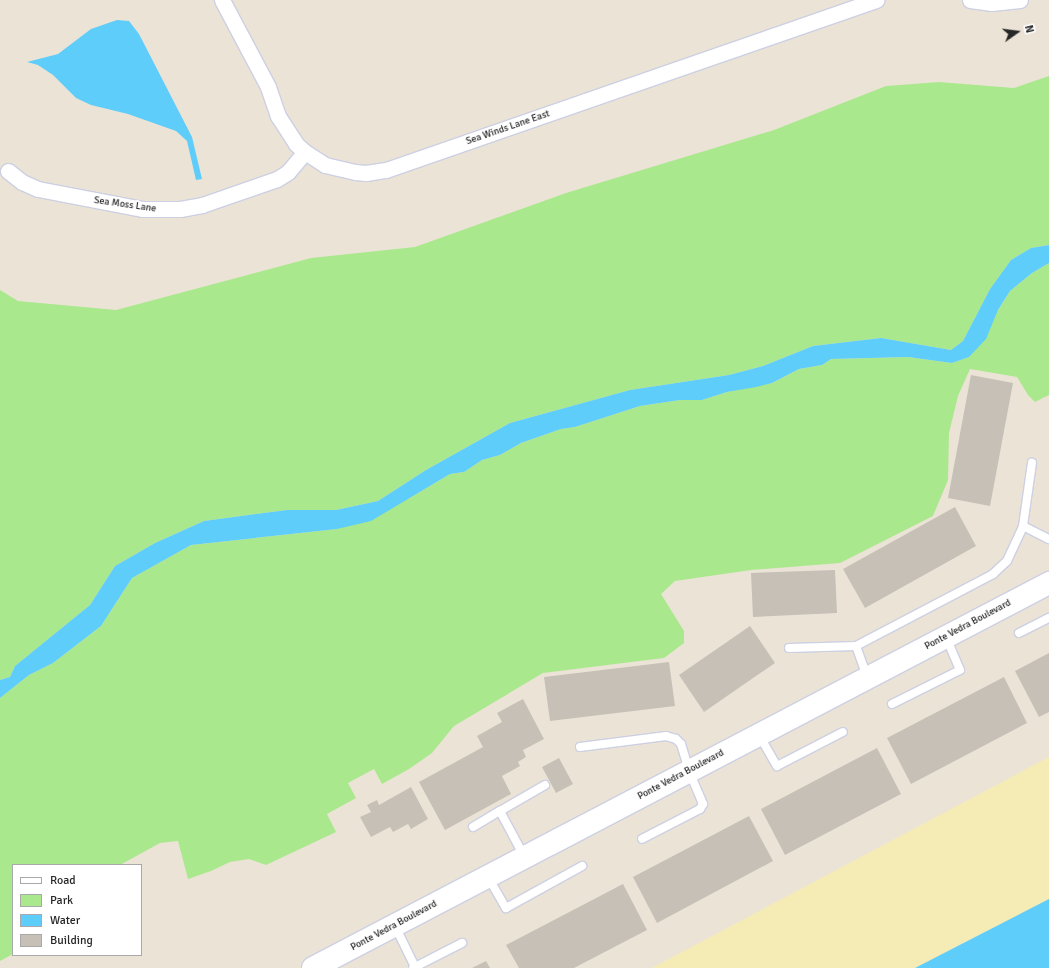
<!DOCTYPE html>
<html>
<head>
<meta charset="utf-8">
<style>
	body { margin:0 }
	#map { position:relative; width:1049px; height:968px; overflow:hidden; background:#ece3d7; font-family:Signika,sans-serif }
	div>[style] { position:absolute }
	.green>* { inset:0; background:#aae88d }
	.sand>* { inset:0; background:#f5ecb5 }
	.water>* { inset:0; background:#5ecdf9 }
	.building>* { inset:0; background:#c6c0b7 }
	.roads { filter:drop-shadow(1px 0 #ccd0e2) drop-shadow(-1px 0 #ccd0e2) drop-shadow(0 1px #ccd0e2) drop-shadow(0 -1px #ccd0e2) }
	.lane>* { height:8px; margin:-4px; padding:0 4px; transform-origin:4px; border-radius:4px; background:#fff }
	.street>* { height:15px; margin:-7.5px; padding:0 7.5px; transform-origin:7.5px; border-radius:7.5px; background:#fff }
	.secondary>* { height:22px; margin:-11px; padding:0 11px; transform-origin:11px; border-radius:11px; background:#fff }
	span { translate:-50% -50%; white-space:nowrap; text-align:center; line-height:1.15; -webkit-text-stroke:4px #fff; paint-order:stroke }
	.street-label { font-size:10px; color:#272727 }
	.legend { position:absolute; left:12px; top:864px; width:130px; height:92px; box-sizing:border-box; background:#fff; border:1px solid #a9a9a9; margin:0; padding:5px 7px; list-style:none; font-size:12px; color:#272727 }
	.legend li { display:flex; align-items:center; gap:8px; height:20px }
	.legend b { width:20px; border:1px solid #a9a9a9 }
	.north { position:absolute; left:997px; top:12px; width:40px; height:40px; -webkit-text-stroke:3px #fff; paint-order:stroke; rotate:76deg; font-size:11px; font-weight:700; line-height:16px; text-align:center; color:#272727 }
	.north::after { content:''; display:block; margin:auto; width:14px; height:18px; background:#272727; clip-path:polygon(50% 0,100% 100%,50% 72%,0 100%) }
</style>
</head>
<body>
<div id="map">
	<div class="green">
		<div style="clip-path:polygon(1049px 76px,1049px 245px,1031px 248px,1011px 260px,990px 289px,963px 341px,951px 350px,881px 338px,813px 346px,763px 366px,729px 375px,630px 390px,510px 423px,426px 470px,378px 501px,336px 510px,287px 510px,204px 521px,155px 543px,115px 566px,90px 605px,15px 666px,10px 677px,0 680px,0 290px,18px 301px,116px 310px,311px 258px,415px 247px,566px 193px,774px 130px,886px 86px,939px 82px,1014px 88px)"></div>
		<div style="clip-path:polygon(1049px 263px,1049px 395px,1035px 402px,1028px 395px,1017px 377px,970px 369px,958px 396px,949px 433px,948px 480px,933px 516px,840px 563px,751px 570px,675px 581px,661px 594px,684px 631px,684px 643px,664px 658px,543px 673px,454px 726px,432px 753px,409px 769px,382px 784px,374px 769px,348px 783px,356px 798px,327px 814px,336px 832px,266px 865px,249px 859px,230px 862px,211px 871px,188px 879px,178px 841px,160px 843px,120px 865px,13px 865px,13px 954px,0 961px,0 698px,29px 675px,53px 663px,101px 626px,132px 578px,191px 545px,337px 529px,408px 499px,450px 474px,464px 472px,482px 460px,500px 455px,521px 443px,561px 429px,575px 427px,640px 406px,680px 400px,702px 400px,727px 392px,772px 383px,799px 369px,822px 365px,831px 359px,908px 357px,952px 363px,969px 357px,1010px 291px,1032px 273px)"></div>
	</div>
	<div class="sand">
		<div style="clip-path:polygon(1049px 757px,1049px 899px,915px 968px,652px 968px)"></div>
	</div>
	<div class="water">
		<div style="clip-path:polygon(117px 20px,129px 21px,139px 34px,192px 137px,202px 179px,196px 180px,187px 141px,176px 131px,128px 114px,91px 105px,76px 98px,53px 75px,38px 65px,27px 62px,58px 54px,91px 29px)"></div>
		<div style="clip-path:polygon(1049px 245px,1049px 263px,1032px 273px,1010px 291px,998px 310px,986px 339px,969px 357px,952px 363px,908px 357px,831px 359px,822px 365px,799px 369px,772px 383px,756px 387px,727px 392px,702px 400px,680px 400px,640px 406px,575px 427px,561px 429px,521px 443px,500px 455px,482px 460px,464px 472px,450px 474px,371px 521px,337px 529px,191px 545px,132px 578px,101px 626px,53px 663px,29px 675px,0 698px,0 680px,10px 677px,15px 666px,90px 605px,115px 566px,155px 543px,204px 521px,287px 510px,336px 510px,378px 501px,426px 470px,510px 423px,630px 390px,729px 375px,763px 366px,813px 346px,881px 338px,951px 350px,963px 341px,990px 289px,1011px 260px,1031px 248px)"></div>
		<div style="clip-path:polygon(1049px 899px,1049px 968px,915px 968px)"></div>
	</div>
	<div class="building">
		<div style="clip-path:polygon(971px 375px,1013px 383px,990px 506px,948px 498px)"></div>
		<div style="clip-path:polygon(955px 507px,976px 546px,865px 608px,843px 569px)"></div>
		<div style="clip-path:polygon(835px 570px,837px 613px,753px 617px,751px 573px)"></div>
		<div style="clip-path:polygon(750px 626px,775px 663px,704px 712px,679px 675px)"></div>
		<div style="clip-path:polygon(1049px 653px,1049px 712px,1039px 717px,1015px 671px)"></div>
		<div style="clip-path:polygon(669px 662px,675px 706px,550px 721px,544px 677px)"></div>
		<div style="clip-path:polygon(1004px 677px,1027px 723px,911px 784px,887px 738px)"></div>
		<div style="clip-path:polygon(523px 699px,544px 739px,523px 750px,526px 757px,518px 762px,520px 766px,502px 776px,511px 794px,445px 830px,419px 782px,483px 747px,477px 736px,502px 722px,497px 713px)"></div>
		<div style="clip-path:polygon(877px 748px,901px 794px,785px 855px,761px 809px)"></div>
		<div style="clip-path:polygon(559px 758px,573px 784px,556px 793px,542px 767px)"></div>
		<div style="clip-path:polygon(411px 787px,428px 819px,411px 829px,408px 824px,393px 832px,390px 827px,371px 837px,360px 817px,371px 812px,367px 805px,377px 800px,379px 805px)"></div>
		<div style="clip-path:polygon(749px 816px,773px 861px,657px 923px,633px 877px)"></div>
		<div style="clip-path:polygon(623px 884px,647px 930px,574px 968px,519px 968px,506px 945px)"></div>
		<div style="clip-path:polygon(486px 961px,490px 968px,472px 968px)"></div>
	</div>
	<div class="roads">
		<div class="lane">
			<div style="left:1023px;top:526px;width:64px;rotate:-81.9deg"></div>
			<div style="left:1019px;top:633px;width:34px;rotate:-27deg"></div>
			<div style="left:856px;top:646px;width:33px;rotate:70deg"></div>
			<div style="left:789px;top:648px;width:67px;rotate:-1.7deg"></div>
			<div style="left:856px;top:646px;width:155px;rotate:-27.7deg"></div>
			<div style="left:993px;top:574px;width:19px;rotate:-43deg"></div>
			<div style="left:1007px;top:561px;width:38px;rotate:-65deg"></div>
			<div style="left:1023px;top:526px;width:29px;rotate:27deg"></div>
			<div style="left:892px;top:704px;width:76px;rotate:-26.6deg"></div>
			<div style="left:960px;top:670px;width:36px;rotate:-113deg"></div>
			<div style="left:759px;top:735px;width:36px;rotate:60deg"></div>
			<div style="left:777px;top:766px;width:74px;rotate:-27.3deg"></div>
			<div style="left:580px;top:747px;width:87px;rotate:-7.3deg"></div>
			<div style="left:666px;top:736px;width:10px;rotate:17deg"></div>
			<div style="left:676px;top:739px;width:7px;rotate:45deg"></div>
			<div style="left:681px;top:744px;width:28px;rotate:73deg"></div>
			<div style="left:689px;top:771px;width:36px;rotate:67deg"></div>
			<div style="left:703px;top:804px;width:6px;rotate:121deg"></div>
			<div style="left:700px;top:809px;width:65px;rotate:152.7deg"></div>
			<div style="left:473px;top:827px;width:31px;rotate:-31deg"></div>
			<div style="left:524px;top:856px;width:51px;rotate:-118.1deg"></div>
			<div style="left:500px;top:811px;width:52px;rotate:-30deg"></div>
			<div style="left:488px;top:877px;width:36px;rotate:60deg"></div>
			<div style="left:506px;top:908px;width:87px;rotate:-28.9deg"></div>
			<div style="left:395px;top:926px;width:46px;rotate:64deg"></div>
			<div style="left:415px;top:967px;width:2px;rotate:153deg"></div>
			<div style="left:415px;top:967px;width:53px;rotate:-27.1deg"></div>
		</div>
		<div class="street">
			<div style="left:222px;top:0;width:98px;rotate:62.1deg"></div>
			<div style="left:268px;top:87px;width:31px;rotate:71deg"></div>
			<div style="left:278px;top:116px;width:33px;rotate:57deg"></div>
			<div style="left:296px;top:144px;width:12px;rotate:42deg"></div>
			<div style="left:305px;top:152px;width:24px;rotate:33deg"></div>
			<div style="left:325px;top:165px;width:31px;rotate:13deg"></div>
			<div style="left:355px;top:172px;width:11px;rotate:5deg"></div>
			<div style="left:366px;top:173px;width:20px;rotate:-9deg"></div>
			<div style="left:386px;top:170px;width:519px;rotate:-19.13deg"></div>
			<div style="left:970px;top:0;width:22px;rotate:8deg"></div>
			<div style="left:992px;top:3px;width:28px;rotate:-6deg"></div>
			<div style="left:8px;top:171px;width:18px;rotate:38deg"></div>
			<div style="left:22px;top:182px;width:17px;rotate:24deg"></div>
			<div style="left:38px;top:189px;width:107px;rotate:10.8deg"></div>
			<div style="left:143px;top:209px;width:37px"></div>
			<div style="left:180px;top:209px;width:22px;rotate:-10deg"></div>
			<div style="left:202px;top:205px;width:79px;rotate:-19.1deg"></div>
			<div style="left:277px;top:179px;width:13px;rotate:-32deg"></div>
			<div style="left:288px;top:172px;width:26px;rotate:-50deg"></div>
		</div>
		<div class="secondary">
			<div style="left:313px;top:968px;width:831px;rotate:-27.61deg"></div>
		</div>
	</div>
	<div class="street-label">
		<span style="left:508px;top:128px;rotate:-19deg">Sea Winds Lane East</span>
		<span style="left:125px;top:205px;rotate:8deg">Sea Moss Lane</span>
		<span style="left:968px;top:625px;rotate:-28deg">Ponte Vedra Boulevard</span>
		<span style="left:681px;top:775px;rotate:-28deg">Ponte Vedra Boulevard</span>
		<span style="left:394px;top:926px;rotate:-28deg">Ponte Vedra Boulevard</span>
	</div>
	<ul class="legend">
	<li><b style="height:5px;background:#fff"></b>Road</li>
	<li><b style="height:11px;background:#aae88d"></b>Park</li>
	<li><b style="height:11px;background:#5ecdf9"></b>Water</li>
	<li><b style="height:11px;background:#c6c0b7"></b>Building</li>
	</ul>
	<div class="north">N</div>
</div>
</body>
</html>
